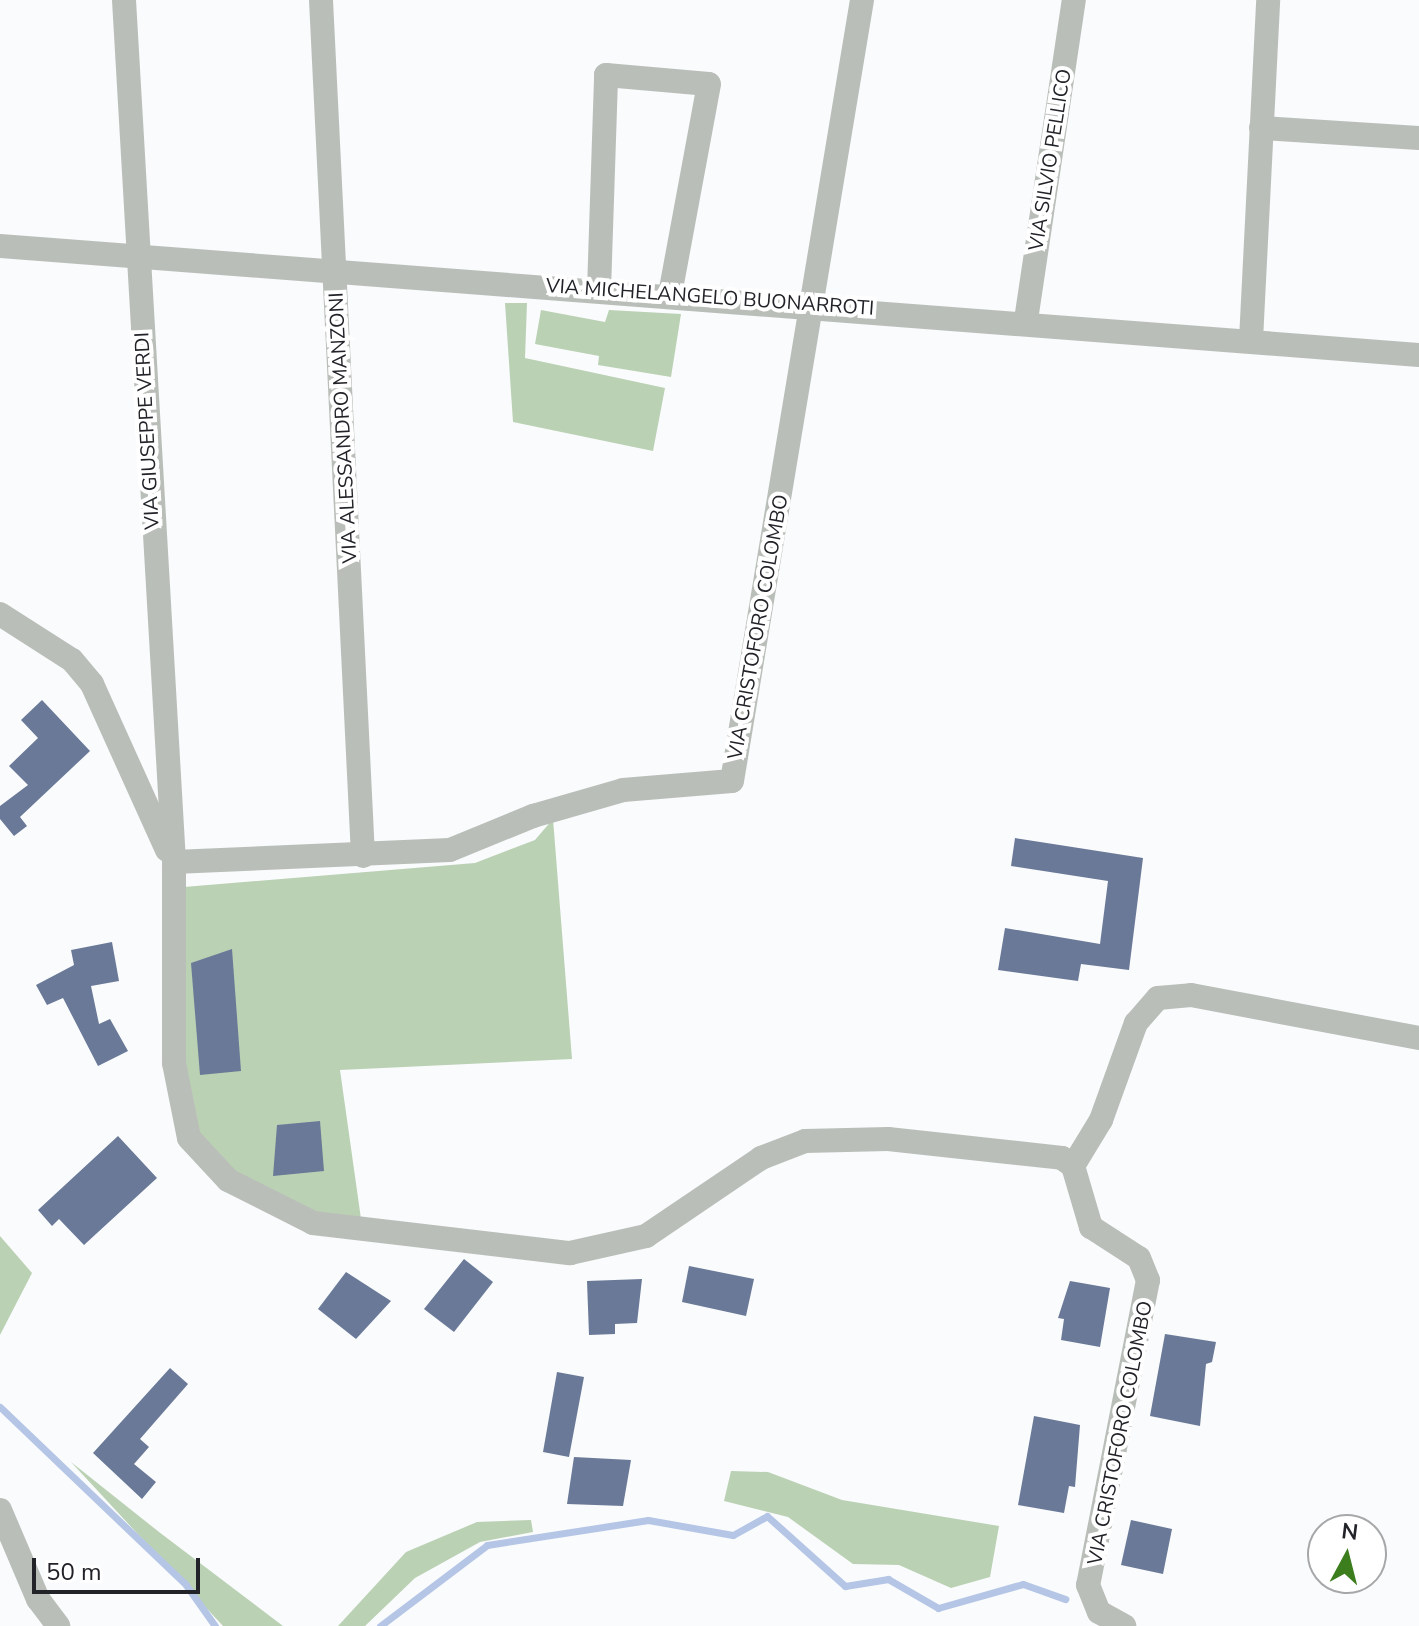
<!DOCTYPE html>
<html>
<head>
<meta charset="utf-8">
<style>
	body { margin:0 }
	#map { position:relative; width:1419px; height:1626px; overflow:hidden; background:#f9fbfd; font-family:"Nunito Sans",sans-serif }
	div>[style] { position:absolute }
	.green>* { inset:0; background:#bbd1b4 }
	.stream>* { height:7px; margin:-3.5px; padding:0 3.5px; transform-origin:3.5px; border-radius:3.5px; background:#b5c5e6 }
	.building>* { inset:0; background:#6a7997 }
	.minor>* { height:24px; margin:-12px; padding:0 12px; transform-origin:12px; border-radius:12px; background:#babeb9 }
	span { translate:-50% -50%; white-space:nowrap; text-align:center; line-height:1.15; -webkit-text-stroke:8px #fff; paint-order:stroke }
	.street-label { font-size:20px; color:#212328 }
	.north { position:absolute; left:1307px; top:1514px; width:80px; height:80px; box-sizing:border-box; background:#fff; border:2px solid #a6a7a9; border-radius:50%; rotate:7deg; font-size:22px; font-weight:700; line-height:32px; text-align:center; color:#212328 }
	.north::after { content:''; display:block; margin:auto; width:28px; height:36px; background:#3c7d1d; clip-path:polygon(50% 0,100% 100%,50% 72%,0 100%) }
	.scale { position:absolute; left:32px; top:1558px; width:168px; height:36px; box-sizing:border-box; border:4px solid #212328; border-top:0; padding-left:10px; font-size:24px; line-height:28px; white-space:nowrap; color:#212328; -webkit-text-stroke:6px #fff; paint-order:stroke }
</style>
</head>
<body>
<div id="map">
	<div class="green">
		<div style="clip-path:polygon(505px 303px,527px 303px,525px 358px,665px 388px,653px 451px,513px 422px)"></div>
		<div style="clip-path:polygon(541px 310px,605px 322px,609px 310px,681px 314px,671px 377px,598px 365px,599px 356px,535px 344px)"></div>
		<div style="clip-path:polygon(553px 819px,572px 1059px,340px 1070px,362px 1226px,312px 1213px,246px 1184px,200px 1141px,185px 1088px,184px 887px,475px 863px,535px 840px)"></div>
		<div style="clip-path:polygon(0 1236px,32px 1273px,0 1335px)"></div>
		<div style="clip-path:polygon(71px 1462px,159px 1532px,283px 1626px,223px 1626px)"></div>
		<div style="clip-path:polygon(731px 1471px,768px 1472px,842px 1500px,999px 1526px,990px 1577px,951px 1588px,899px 1565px,853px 1564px,788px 1517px,724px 1501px)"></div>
		<div style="clip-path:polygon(531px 1520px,533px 1532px,480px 1542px,415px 1578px,365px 1626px,338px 1626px,406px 1552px,477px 1522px)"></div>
	</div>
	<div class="stream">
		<div style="left:0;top:1407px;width:257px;rotate:43.7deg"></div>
		<div style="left:186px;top:1585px;width:50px;rotate:54.7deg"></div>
		<div style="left:380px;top:1626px;width:134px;rotate:-37.1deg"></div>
		<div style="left:487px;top:1545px;width:163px;rotate:-8.8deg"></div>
		<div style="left:648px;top:1520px;width:86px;rotate:10deg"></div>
		<div style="left:733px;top:1535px;width:39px;rotate:-29deg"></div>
		<div style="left:767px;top:1516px;width:105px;rotate:41.9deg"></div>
		<div style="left:845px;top:1586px;width:44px;rotate:-9.2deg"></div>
		<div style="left:888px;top:1579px;width:58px;rotate:30.1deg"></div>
		<div style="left:938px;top:1608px;width:88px;rotate:-15.8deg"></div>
		<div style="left:1023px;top:1584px;width:45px;rotate:19.7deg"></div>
	</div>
	<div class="building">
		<div style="clip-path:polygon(42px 700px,90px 751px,20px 817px,27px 826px,14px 836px,0 819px,0 806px,28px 785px,9px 766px,38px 738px,21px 720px)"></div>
		<div style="clip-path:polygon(1015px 838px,1143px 858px,1129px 970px,1081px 964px,1078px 981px,998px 970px,1005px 928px,1100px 944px,1108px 881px,1011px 866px)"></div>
		<div style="clip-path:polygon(112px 942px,119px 981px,91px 986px,99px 1024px,110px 1019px,128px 1051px,98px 1066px,63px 998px,47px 1005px,36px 985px,74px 965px,71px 950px)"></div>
		<div style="clip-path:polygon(232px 949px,241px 1071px,200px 1075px,191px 963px)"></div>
		<div style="clip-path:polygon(320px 1121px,324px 1171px,273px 1176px,277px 1125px)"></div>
		<div style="clip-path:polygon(118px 1136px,157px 1178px,84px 1245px,59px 1219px,52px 1226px,38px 1210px)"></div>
		<div style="clip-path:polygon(464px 1259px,493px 1282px,454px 1332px,424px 1309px)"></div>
		<div style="clip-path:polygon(689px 1266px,754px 1279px,746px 1316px,682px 1302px)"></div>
		<div style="clip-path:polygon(346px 1272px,391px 1301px,356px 1339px,318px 1309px)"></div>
		<div style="clip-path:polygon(642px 1279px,637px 1323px,615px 1324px,615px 1334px,589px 1335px,587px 1281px)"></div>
		<div style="clip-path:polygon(1070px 1281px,1110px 1288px,1100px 1347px,1061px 1340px,1064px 1319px,1058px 1318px)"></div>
		<div style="clip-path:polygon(1165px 1334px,1216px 1342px,1212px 1362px,1206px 1364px,1200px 1426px,1150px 1416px)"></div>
		<div style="clip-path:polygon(170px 1368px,188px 1384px,140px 1439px,149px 1447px,134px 1464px,156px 1482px,142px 1499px,93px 1453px)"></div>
		<div style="clip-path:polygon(557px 1372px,584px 1377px,569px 1457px,543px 1452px)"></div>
		<div style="clip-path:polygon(1034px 1416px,1080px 1425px,1075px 1487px,1069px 1486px,1064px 1513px,1018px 1505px)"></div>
		<div style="clip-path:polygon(574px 1457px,631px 1460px,623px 1506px,567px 1504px)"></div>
		<div style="clip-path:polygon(1131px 1520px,1172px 1529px,1163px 1574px,1121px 1565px)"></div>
	</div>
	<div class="minor">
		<div style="left:124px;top:0;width:863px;rotate:86.68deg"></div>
		<div style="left:174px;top:862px;width:201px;rotate:90deg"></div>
		<div style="left:174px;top:1063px;width:76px;rotate:78.7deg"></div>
		<div style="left:189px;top:1138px;width:57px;rotate:47.1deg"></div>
		<div style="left:228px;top:1180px;width:95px;rotate:26.8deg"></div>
		<div style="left:313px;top:1223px;width:259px;rotate:6.7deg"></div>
		<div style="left:570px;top:1253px;width:78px;rotate:-12.6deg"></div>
		<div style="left:646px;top:1236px;width:139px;rotate:-34.1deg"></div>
		<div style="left:761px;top:1158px;width:47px;rotate:-21.1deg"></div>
		<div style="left:805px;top:1141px;width:83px;rotate:-1.4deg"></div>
		<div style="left:888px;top:1139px;width:175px;rotate:6.2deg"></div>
		<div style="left:1062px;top:1158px;width:14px;rotate:36deg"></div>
		<div style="left:1073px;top:1166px;width:64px;rotate:73.6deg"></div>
		<div style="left:1091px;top:1227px;width:57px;rotate:32.9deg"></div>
		<div style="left:1139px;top:1258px;width:24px;rotate:68deg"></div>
		<div style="left:1148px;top:1280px;width:311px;rotate:101.1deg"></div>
		<div style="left:1088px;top:1585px;width:29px;rotate:68deg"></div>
		<div style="left:1099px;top:1612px;width:29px;rotate:29deg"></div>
		<div style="left:321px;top:0;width:857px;rotate:87.19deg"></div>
		<div style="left:1261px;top:128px;width:158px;rotate:3.6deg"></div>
		<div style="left:0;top:246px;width:1423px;rotate:4.39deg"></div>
		<div style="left:599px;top:290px;width:215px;rotate:-88.1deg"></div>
		<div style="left:606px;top:75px;width:103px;rotate:5deg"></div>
		<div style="left:709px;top:84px;width:214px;rotate:100.5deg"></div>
		<div style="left:1026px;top:320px;width:324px;rotate:-81.5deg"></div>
		<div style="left:1251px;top:340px;width:340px;rotate:-87.1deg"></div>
		<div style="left:0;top:614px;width:85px;rotate:32.6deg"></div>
		<div style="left:72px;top:660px;width:31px;rotate:50deg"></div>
		<div style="left:92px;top:684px;width:182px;rotate:65.7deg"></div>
		<div style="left:174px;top:862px;width:276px;rotate:-2.5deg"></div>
		<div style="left:450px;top:850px;width:90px;rotate:-22.3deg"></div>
		<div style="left:533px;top:816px;width:94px;rotate:-16.1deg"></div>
		<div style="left:623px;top:790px;width:109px;rotate:-4.7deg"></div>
		<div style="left:732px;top:781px;width:792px;rotate:-80.55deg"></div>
		<div style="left:1073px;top:1166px;width:54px;rotate:-58.7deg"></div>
		<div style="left:1101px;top:1120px;width:103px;rotate:-70.2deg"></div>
		<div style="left:1136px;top:1023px;width:33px;rotate:-49deg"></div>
		<div style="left:1158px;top:998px;width:33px;rotate:-5deg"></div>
		<div style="left:1191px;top:995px;width:232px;rotate:10.7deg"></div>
		<div style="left:0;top:1510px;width:97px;rotate:66.9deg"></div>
		<div style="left:38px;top:1599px;width:34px;rotate:53deg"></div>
	</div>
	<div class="street-label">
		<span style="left:1050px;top:160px;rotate:-81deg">VIA SILVIO PELLICO</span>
		<span style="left:710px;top:297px;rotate:4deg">VIA MICHELANGELO BUONARROTI</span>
		<span style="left:343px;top:428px;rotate:-93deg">VIA ALESSANDRO MANZONI</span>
		<span style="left:147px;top:431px;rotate:-93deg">VIA GIUSEPPE VERDI</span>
		<span style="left:758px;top:627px;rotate:-80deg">VIA CRISTOFORO COLOMBO</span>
		<span style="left:1120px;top:1433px;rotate:-79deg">VIA CRISTOFORO COLOMBO</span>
	</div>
	<div class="north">N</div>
	<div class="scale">50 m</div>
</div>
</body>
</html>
